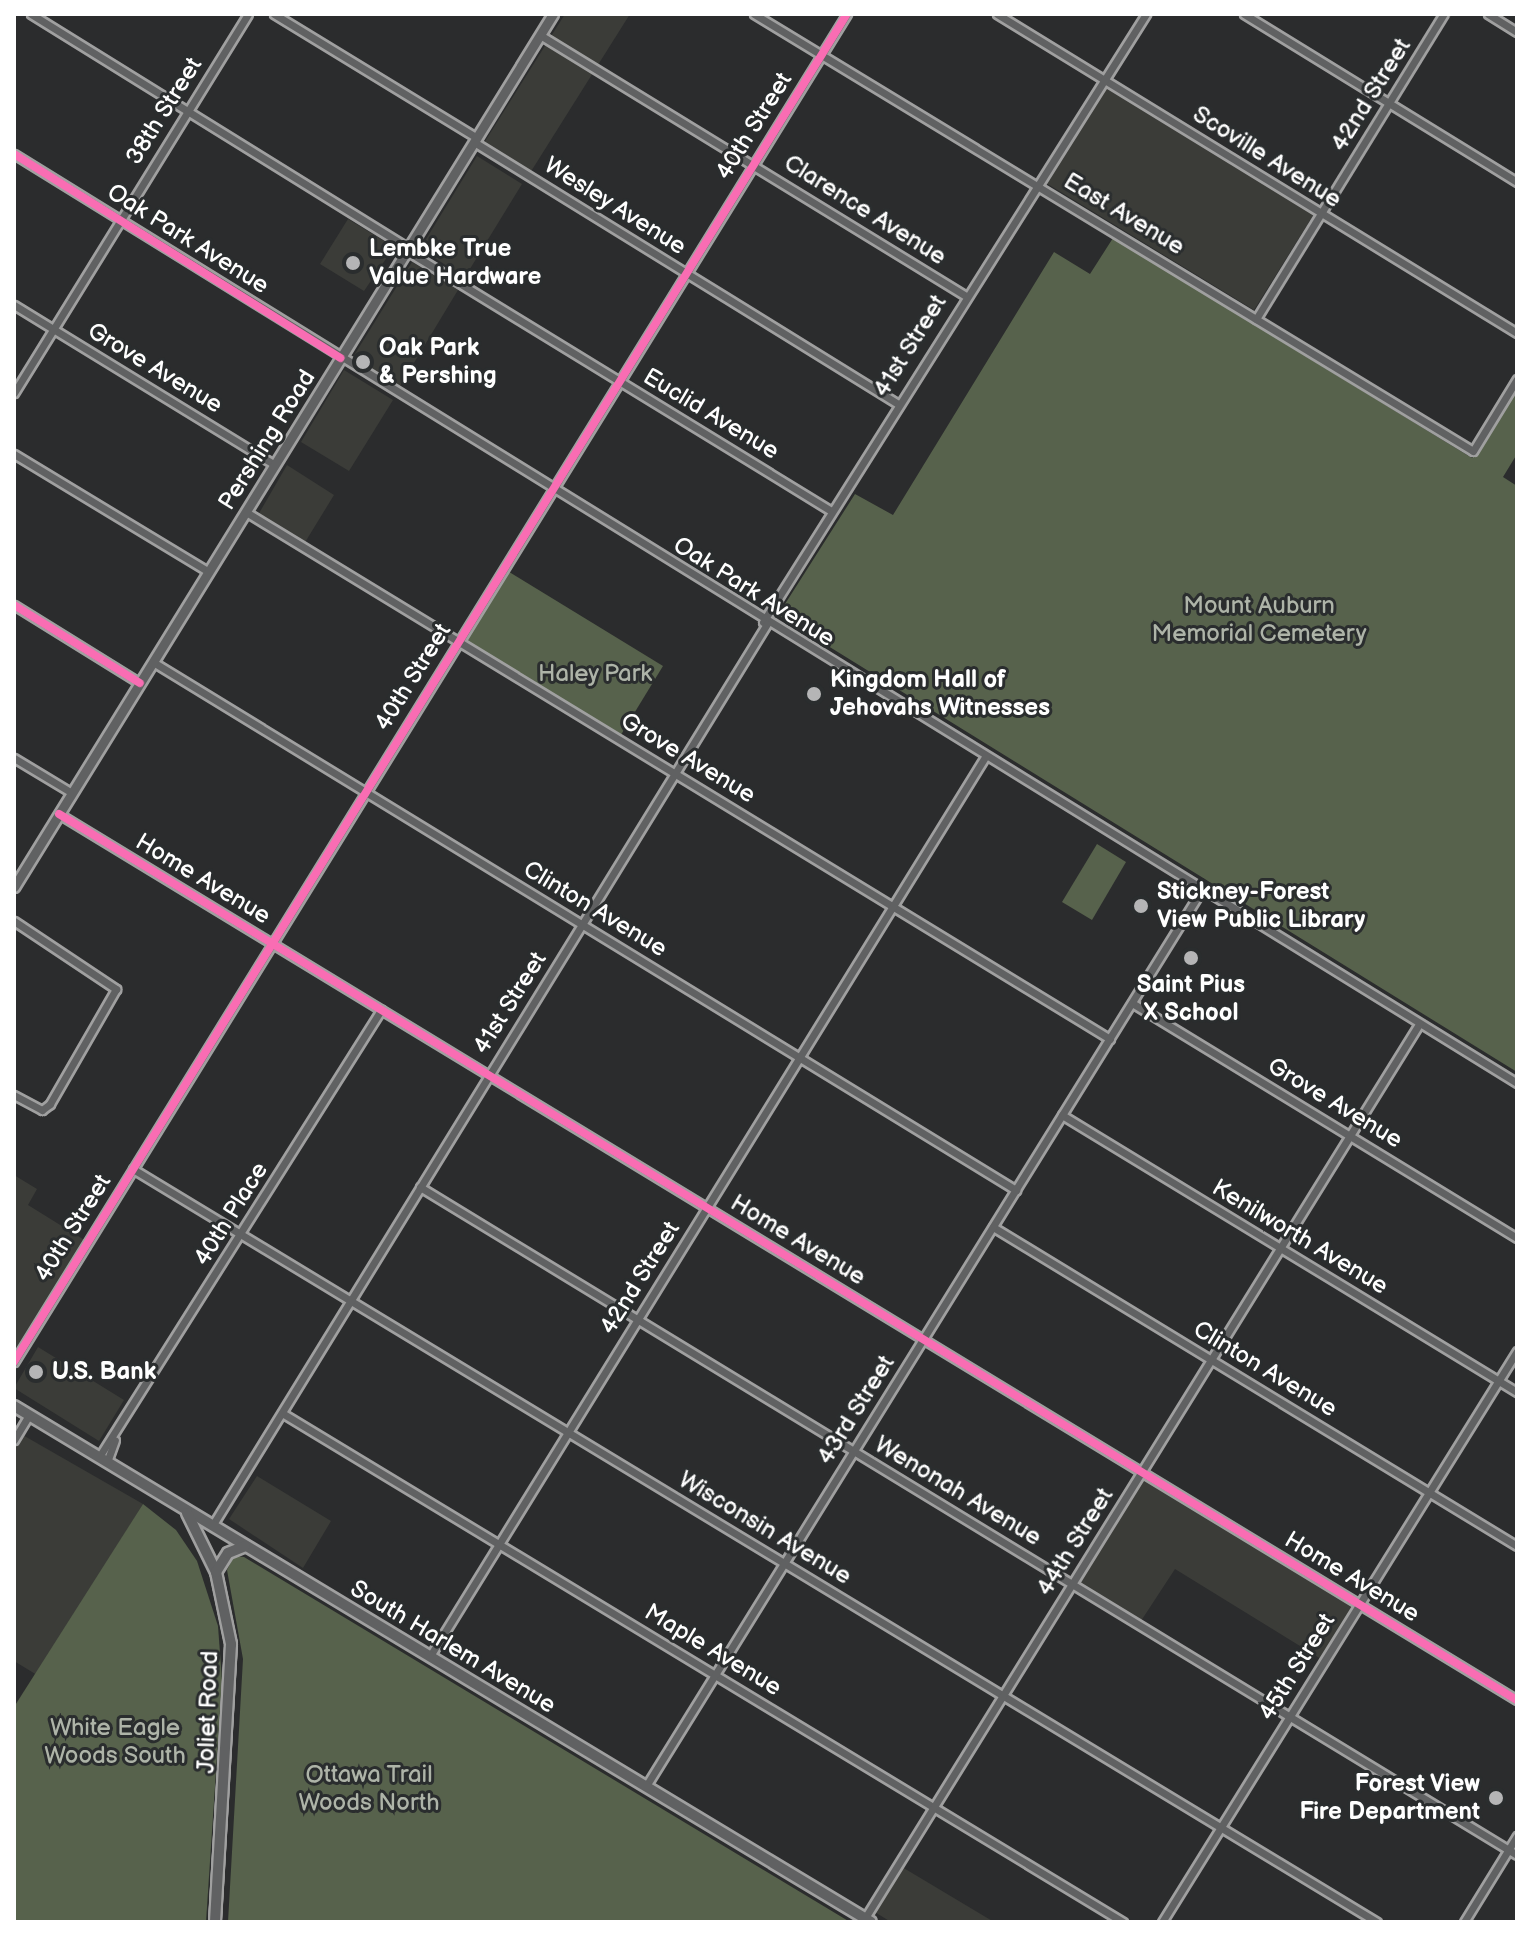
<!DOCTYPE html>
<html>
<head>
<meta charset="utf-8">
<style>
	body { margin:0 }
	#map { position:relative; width:1531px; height:1936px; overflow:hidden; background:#2b2c2d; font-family:"Balsamiq Sans",sans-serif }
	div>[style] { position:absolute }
	.built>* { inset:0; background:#3b3c38 }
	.green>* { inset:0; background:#57624c }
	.roads { filter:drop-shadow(2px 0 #a0a0a0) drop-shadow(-2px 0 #a0a0a0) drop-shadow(0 2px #a0a0a0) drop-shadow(0 -2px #a0a0a0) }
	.street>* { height:7px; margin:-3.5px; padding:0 3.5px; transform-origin:3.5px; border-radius:3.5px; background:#606162 }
	.secondary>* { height:9px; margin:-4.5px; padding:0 4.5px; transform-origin:4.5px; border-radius:4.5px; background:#606162 }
	.primary>* { height:10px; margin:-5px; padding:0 5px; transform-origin:5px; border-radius:5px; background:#606162 }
	.cycleway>* { height:8px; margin:-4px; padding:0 4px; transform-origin:4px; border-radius:4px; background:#f96db3 }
	.dots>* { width:22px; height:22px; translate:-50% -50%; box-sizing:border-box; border:4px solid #2a2d2e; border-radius:50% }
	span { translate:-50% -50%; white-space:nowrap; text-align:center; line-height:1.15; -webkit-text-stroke:6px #2a2d2e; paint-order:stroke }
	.street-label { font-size:24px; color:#fff }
	.poi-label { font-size:24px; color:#fff; font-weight:700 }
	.left { translate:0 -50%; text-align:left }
	.right { translate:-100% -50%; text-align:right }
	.park-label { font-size:24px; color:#aeb4a8 }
	.frame { position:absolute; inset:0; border:16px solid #fff; pointer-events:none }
</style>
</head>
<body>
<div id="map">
	<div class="built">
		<div style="clip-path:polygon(565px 14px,630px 14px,530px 173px,484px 143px)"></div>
		<div style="clip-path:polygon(1106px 87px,1314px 214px,1254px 310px,1046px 183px)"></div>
		<div style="clip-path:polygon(477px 156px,522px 184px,465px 277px,420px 249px)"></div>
		<div style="clip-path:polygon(348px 219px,394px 247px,364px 291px,320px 264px)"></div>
		<div style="clip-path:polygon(412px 262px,458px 290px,400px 386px,353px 357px)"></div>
		<div style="clip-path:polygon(344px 370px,393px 400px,349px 471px,301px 442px)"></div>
		<div style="clip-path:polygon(287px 465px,334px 495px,304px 544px,258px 515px)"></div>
		<div style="clip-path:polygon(14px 1175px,37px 1189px,28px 1205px,86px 1241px,14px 1358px)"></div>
		<div style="clip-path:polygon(38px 1347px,124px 1400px,99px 1441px,14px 1388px)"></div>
		<div style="clip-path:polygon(14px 1430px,143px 1504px,37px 1675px,14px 1661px)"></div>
		<div style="clip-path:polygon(1143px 1473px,1355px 1604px,1321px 1659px,1175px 1569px,1139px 1624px,1074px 1584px)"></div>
		<div style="clip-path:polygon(257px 1476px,331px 1521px,303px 1568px,229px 1519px)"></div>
		<div style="clip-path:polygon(902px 1867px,994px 1922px,891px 1922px,873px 1911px)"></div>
	</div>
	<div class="green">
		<div style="clip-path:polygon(1113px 238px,1472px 458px,1517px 387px,1517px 454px,1503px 477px,1517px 486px,1517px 1072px,778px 615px,855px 494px,893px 515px,1054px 252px,1090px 274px)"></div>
		<div style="clip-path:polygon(506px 570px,663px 666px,619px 738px,463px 641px)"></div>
		<div style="clip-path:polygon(1097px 844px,1126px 862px,1092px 920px,1062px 902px)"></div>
		<div style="clip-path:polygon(143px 1504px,176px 1530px,197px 1561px,218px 1626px,222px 1680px,206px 1922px,14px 1922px,14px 1707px)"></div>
		<div style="clip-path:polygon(234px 1556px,244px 1557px,850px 1922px,228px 1922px,243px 1659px,227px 1570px)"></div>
	</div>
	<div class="roads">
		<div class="street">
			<div style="left:31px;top:14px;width:444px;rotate:31.8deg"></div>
			<div style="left:274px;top:14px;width:238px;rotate:31.4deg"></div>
			<div style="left:754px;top:14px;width:841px;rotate:31.29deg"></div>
			<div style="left:1473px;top:451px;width:84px;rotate:-58.6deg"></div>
			<div style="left:997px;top:14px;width:610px;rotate:31.53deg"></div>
			<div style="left:1244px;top:14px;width:321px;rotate:31.6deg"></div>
			<div style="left:1488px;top:14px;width:34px;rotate:32deg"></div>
			<div style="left:540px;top:35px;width:498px;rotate:31.5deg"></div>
			<div style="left:474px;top:142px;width:498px;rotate:31.7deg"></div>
			<div style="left:14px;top:154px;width:1767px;rotate:31.72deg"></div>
			<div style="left:407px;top:251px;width:498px;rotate:31.5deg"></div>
			<div style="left:14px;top:305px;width:306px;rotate:31.5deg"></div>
			<div style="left:1256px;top:319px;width:358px;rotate:-58.4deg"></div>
			<div style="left:14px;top:393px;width:445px;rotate:-58.3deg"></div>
			<div style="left:14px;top:454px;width:228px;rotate:31.2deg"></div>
			<div style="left:246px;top:512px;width:1012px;rotate:31.38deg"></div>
			<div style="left:14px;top:605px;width:148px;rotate:31.8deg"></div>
			<div style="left:763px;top:622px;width:719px;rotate:-57.79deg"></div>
			<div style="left:153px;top:662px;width:1012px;rotate:31.46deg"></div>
			<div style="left:14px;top:758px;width:68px;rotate:31.1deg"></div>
			<div style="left:59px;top:814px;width:1706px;rotate:31.29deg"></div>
			<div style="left:14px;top:921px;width:123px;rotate:33.7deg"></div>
			<div style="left:116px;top:989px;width:133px;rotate:119.9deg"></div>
			<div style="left:50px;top:1104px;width:10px;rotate:143deg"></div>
			<div style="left:42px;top:1110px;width:32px;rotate:-152deg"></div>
			<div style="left:1132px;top:1003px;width:451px;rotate:31.4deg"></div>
			<div style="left:1062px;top:1115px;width:533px;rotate:31.33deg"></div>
			<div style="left:133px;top:1169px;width:1454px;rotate:31.19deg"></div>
			<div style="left:420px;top:1187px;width:1284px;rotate:31.34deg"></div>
			<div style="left:993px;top:1227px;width:613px;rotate:31.33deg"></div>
			<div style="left:14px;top:1362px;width:1585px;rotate:-58.29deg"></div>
			<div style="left:282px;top:1413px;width:983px;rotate:31.18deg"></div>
			<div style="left:14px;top:1440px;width:29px;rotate:-59deg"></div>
			<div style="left:99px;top:1457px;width:529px;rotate:-57.75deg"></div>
			<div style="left:107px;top:1462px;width:23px;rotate:-70deg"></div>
			<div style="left:212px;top:1526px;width:1059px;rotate:-58.4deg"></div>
			<div style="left:430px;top:1656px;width:1057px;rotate:-58.31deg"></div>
			<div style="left:646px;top:1786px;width:1053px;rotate:-58.2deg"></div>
			<div style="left:865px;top:1918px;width:1052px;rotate:-58.21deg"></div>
			<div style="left:1162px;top:1922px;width:672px;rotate:-58.13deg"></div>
			<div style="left:1464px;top:1922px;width:101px;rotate:-58.4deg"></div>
		</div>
		<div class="secondary">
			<div style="left:14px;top:887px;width:1026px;rotate:-58.31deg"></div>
		</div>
		<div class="primary">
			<div style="left:14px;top:1406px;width:1000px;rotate:31.05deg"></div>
			<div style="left:187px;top:1513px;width:66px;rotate:63.8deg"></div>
			<div style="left:216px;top:1572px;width:74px;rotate:78.2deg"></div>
			<div style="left:231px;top:1644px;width:278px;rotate:93.3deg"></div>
			<div style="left:216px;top:1572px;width:22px;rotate:-58deg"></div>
			<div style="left:228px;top:1553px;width:18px;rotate:-22deg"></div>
		</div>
	</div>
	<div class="cycleway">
		<div style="left:14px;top:154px;width:385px;rotate:32deg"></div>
		<div style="left:14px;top:605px;width:148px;rotate:31.8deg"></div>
		<div style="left:59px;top:814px;width:1706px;rotate:31.29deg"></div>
		<div style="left:14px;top:1362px;width:1585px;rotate:-58.29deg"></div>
	</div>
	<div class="dots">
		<div style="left:353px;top:263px;background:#b5b5b6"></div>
		<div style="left:363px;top:362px;background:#b5b5b6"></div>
		<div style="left:814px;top:694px;background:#b5b5b6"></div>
		<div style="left:1141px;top:906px;background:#b5b5b6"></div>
		<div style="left:1191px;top:958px;background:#b5b5b6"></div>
		<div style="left:36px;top:1372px;background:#b5b5b6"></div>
		<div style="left:1496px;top:1798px;background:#b5b5b6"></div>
	</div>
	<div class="street-label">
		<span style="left:1371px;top:95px;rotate:-58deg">42nd Street</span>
		<span style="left:164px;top:111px;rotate:-58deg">38th Street</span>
		<span style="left:754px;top:126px;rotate:-58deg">40th Street</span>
		<span style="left:1267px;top:157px;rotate:32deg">Scoville Avenue</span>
		<span style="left:615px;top:206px;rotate:32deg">Wesley Avenue</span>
		<span style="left:865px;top:210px;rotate:32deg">Clarence Avenue</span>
		<span style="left:1124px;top:214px;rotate:31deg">East Avenue</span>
		<span style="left:188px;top:239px;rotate:32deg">Oak Park Avenue</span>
		<span style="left:910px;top:346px;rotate:-58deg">41st Street</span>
		<span style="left:155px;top:368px;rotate:31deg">Grove Avenue</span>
		<span style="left:711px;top:414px;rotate:31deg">Euclid Avenue</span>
		<span style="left:267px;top:440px;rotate:-58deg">Pershing Road</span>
		<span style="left:754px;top:592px;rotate:32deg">Oak Park Avenue</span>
		<span style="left:413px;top:677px;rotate:-58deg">40th Street</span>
		<span style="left:688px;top:758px;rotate:31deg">Grove Avenue</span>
		<span style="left:203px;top:879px;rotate:31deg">Home Avenue</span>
		<span style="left:595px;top:909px;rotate:31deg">Clinton Avenue</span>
		<span style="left:510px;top:1003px;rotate:-58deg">41st Street</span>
		<span style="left:1335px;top:1103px;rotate:31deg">Grove Avenue</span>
		<span style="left:231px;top:1214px;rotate:-58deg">40th Place</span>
		<span style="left:73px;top:1228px;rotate:-58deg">40th Street</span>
		<span style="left:1300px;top:1237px;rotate:31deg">Kenilworth Avenue</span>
		<span style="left:798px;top:1240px;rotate:31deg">Home Avenue</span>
		<span style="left:640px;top:1278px;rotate:-58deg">42nd Street</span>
		<span style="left:1265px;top:1369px;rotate:31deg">Clinton Avenue</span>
		<span style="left:856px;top:1410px;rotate:-58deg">43rd Street</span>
		<span style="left:958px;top:1491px;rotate:31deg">Wenonah Avenue</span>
		<span style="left:765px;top:1528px;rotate:31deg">Wisconsin Avenue</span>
		<span style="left:1075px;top:1542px;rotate:-58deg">44th Street</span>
		<span style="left:1352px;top:1577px;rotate:31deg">Home Avenue</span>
		<span style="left:453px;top:1647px;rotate:31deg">South Harlem Avenue</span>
		<span style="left:713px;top:1650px;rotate:31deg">Maple Avenue</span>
		<span style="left:1297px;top:1667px;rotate:-58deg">45th Street</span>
		<span style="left:208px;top:1712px;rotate:-88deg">Joliet Road</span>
	</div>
	<div class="poi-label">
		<span class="left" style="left:369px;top:263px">Lembke True<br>Value Hardware</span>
		<span class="left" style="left:379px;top:362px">Oak Park<br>&amp; Pershing</span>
		<span class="left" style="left:830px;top:694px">Kingdom Hall of<br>Jehovahs Witnesses</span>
		<span class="left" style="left:1157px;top:906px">Stickney-Forest<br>View Public Library</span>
		<span style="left:1191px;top:999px">Saint Pius<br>X School</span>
		<span class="left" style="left:52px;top:1372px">U.S. Bank</span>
		<span class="right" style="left:1480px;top:1798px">Forest View<br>Fire Department</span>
	</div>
	<div class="park-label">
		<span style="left:1259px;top:620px">Mount Auburn<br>Memorial Cemetery</span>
		<span style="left:595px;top:674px">Haley Park</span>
		<span style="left:115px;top:1742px">White Eagle<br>Woods South</span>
		<span style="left:369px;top:1789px">Ottawa Trail<br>Woods North</span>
	</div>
	<div class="frame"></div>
</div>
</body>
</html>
